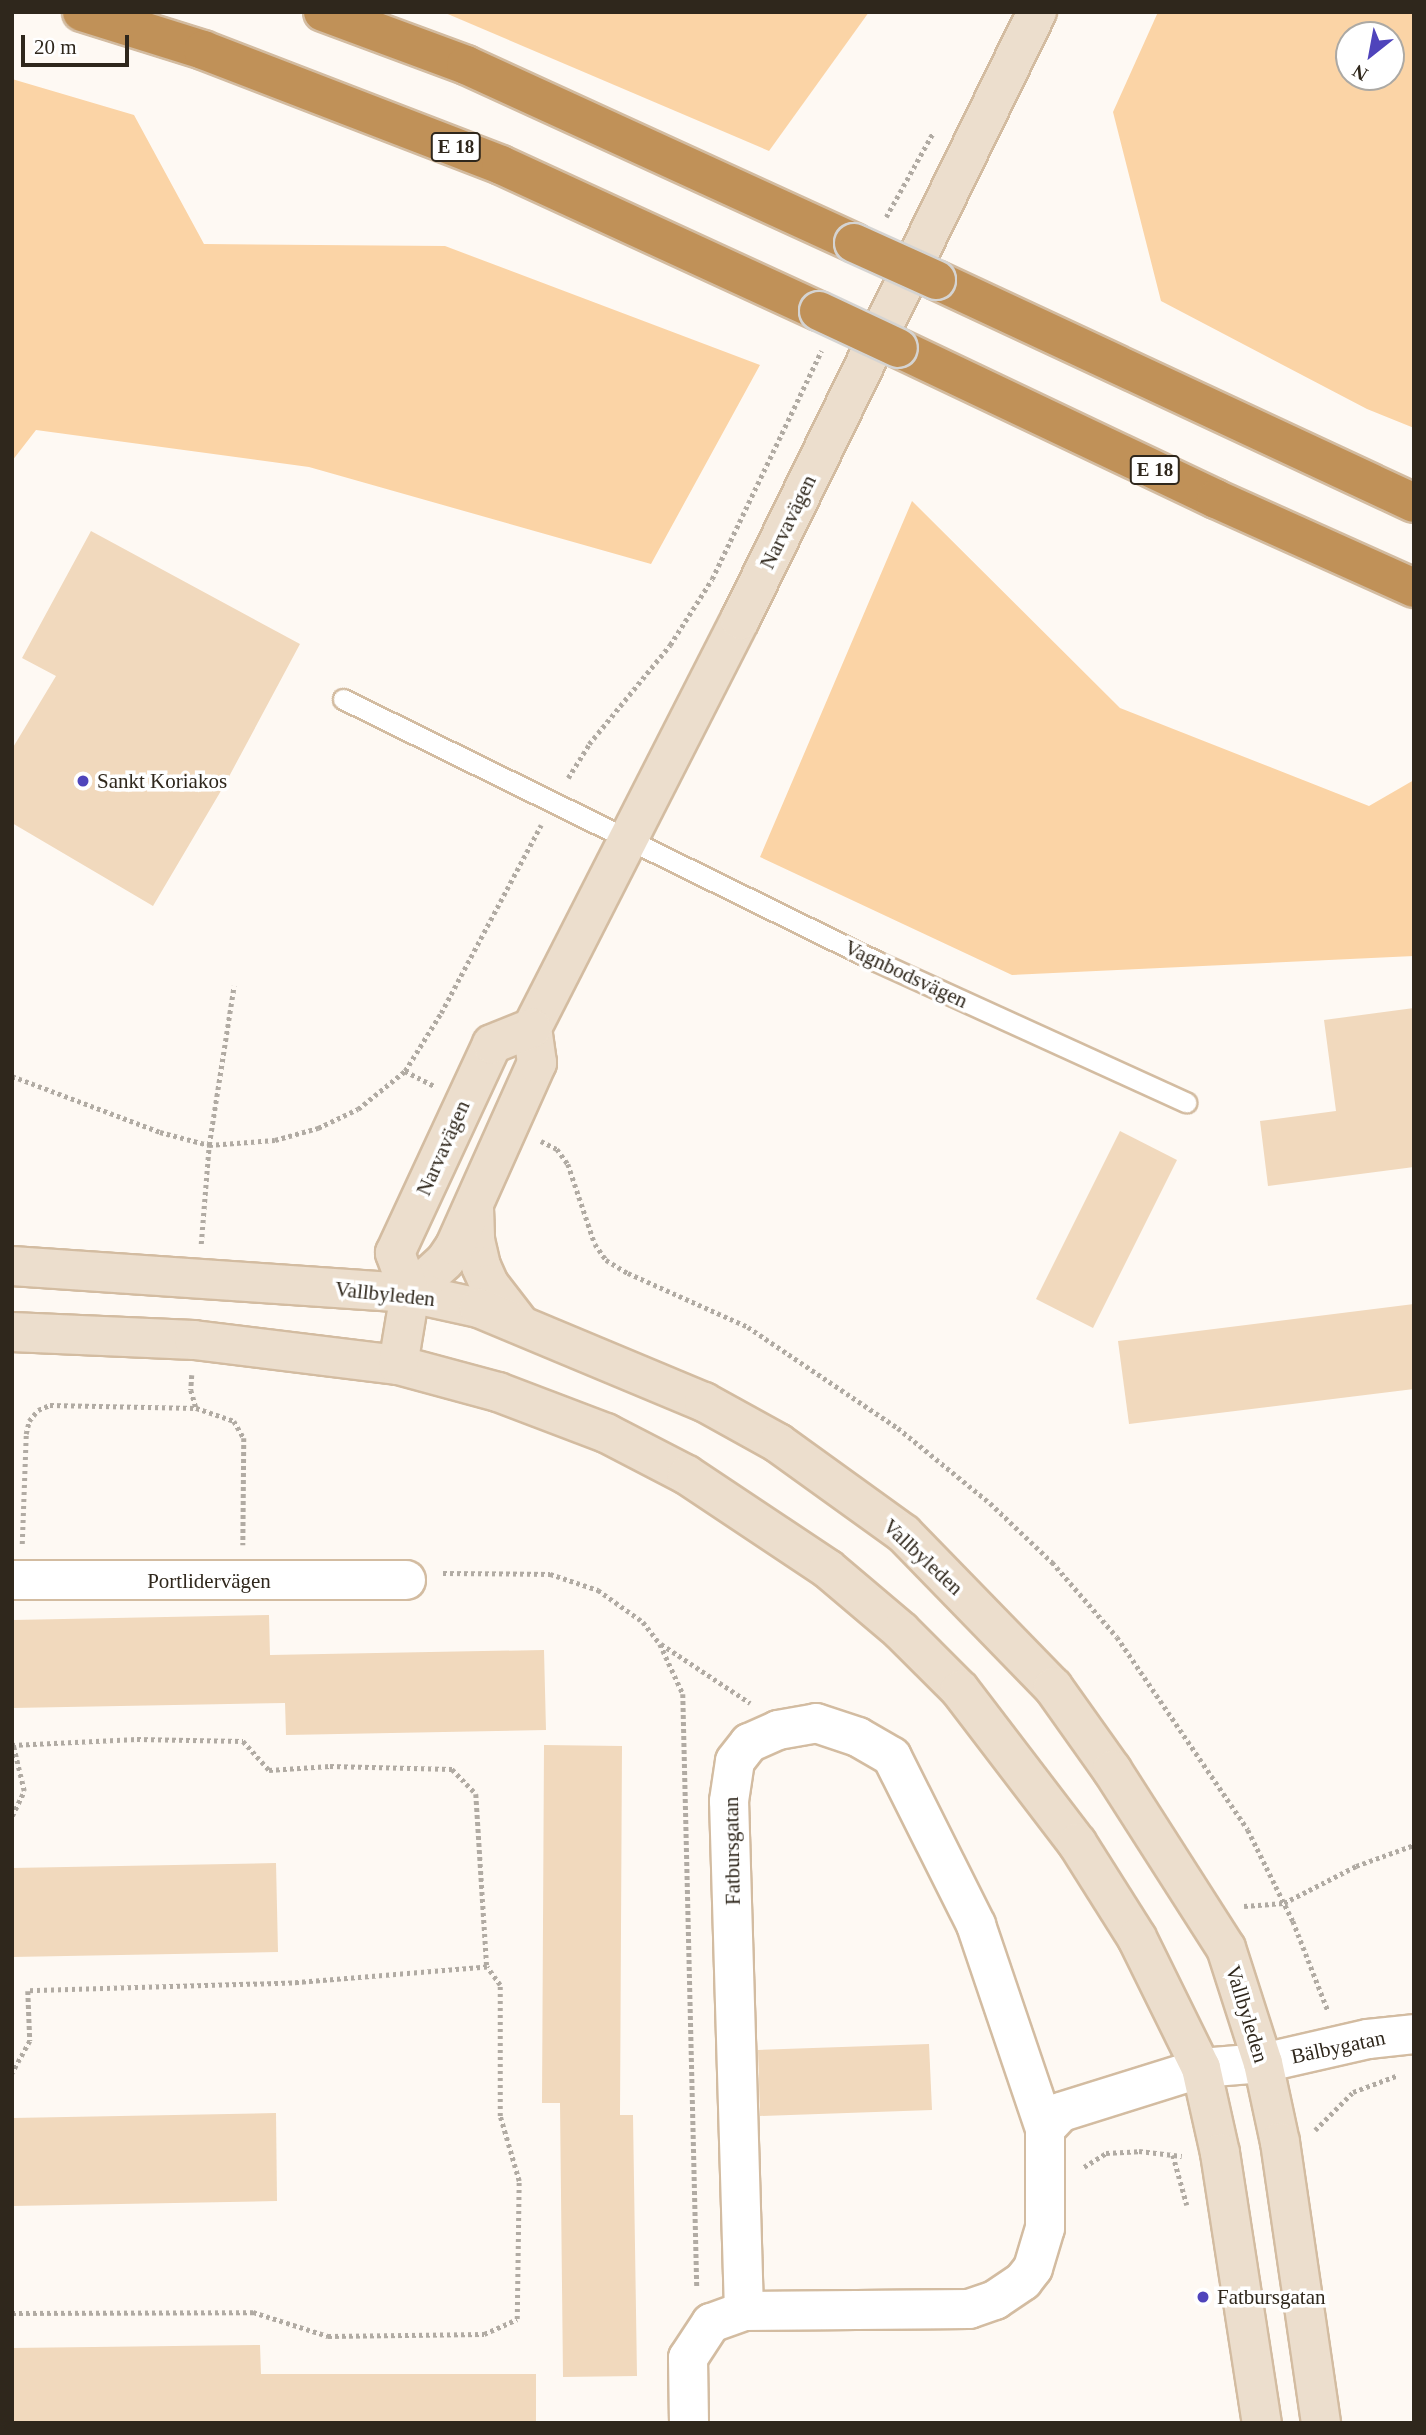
<!DOCTYPE html>
<html>
<head>
<meta charset="utf-8">
<style>
	body { margin:0 }
	#map { position:relative; width:1426px; height:2435px; overflow:hidden; background:#fef9f3; font-family:Georgia,serif }
	div>[style] { position:absolute }
	.green>* { inset:0; background:#fbd4a6 }
	.building>* { inset:0; background:#f1d9bd }
	.path>* { height:4.5px; margin-top:-2.25px; transform-origin:0; background:repeating-linear-gradient(90deg,#b1aba3 0 3.5px,transparent 0 7px) }
	.roads { filter:drop-shadow(2px 0 #d3bca1) drop-shadow(-2px 0 #d3bca1) drop-shadow(0 2px #d3bca1) drop-shadow(0 -2px #d3bca1) }
	.service>* { height:19px; margin:-9.5px; padding:0 9.5px; transform-origin:9.5px; border-radius:9.5px; background:#fff }
	.minor>* { height:38px; margin:-19px; padding:0 19px; transform-origin:19px; border-radius:19px; background:#fff }
	.secondary>* { height:38px; margin:-19px; padding:0 19px; transform-origin:19px; border-radius:19px; background:#ecdecd }
	.motorway>* { height:38px; margin:-19px; padding:0 19px; transform-origin:19px; border-radius:19px; background:#c09158 }
	.bridges { filter:drop-shadow(2px 0 #d5d4d2) drop-shadow(-2px 0 #d5d4d2) drop-shadow(0 2px #d5d4d2) drop-shadow(0 -2px #d5d4d2) }
	.motorway-bridge>* { height:38px; margin:-19px; padding:0 19px; transform-origin:19px; border-radius:19px; background:#c09158 }
	.dots>* { width:19px; height:19px; translate:-50% -50%; box-sizing:border-box; border:4px solid #fff; border-radius:50% }
	span { translate:-50% -50%; white-space:nowrap; text-align:center; line-height:1.15; -webkit-text-stroke:7px #fff; paint-order:stroke }
	.shield-label span { padding:2px 5px; background:#fff; border:2px solid; border-radius:5px; -webkit-text-stroke-width:0 }
	.shield-label { font-size:19px; color:#2f271c; font-weight:700 }
	.street-label { font-size:21px; color:#2f271c }
	.poi-label { font-size:21px; color:#2f271c }
	.left { translate:0 -50%; text-align:left }
	.frame { position:absolute; inset:0; border:14px solid #2f271c; pointer-events:none }
	.north { position:absolute; left:1335px; top:21px; width:70px; height:70px; box-sizing:border-box; background:#fff; border:2px solid #aca9a4; border-radius:50%; rotate:211deg; font-size:19px; font-weight:700; line-height:28px; text-align:center; color:#2f271c }
	.north::after { content:''; display:block; margin:auto; width:24px; height:32px; background:#4f44bb; clip-path:polygon(50% 0,100% 100%,50% 72%,0 100%) }
	.scale { position:absolute; left:21px; top:35px; width:108px; height:32px; box-sizing:border-box; border:4px solid #2f271c; border-top:0; padding-left:9px; font-size:21px; line-height:24px; white-space:nowrap; color:#2f271c; -webkit-text-stroke:5px #fff; paint-order:stroke }
</style>
</head>
<body>
<div id="map">
	<div class="green">
		<div style="clip-path:polygon(443px 12px,869px 12px,769px 151px)"></div>
		<div style="clip-path:polygon(evenodd,1158px 12px,1414px 12px,1414px 428px,1367px 409px,1161px 301px,1113px 112px,1158px 12px,1349px 35px,1391px 35px,1391px 77px,1349px 77px,1349px 35px)"></div>
		<div style="clip-path:polygon(12px 79px,134px 115px,204px 244px,445px 246px,760px 365px,651px 564px,309px 467px,36px 430px,12px 461px)"></div>
		<div style="clip-path:polygon(912px 501px,1120px 708px,1369px 806px,1414px 780px,1414px 956px,1012px 975px,760px 857px)"></div>
	</div>
	<div class="building">
		<div style="clip-path:polygon(91px 531px,300px 644px,225px 784px,153px 906px,12px 823px,12px 749px,56px 676px,22px 658px)"></div>
		<div style="clip-path:polygon(1414px 1008px,1414px 1167px,1268px 1186px,1260px 1121px,1336px 1111px,1324px 1020px)"></div>
		<div style="clip-path:polygon(1120px 1131px,1177px 1160px,1093px 1328px,1036px 1299px)"></div>
		<div style="clip-path:polygon(1414px 1304px,1414px 1389px,1129px 1424px,1118px 1341px)"></div>
		<div style="clip-path:polygon(269px 1615px,270px 1655px,544px 1650px,546px 1730px,286px 1735px,285px 1703px,12px 1708px,12px 1620px)"></div>
		<div style="clip-path:polygon(544px 1745px,622px 1746px,620px 2115px,633px 2115px,637px 2376px,563px 2377px,560px 2103px,542px 2103px)"></div>
		<div style="clip-path:polygon(276px 1863px,278px 1952px,12px 1957px,12px 1868px)"></div>
		<div style="clip-path:polygon(929px 2044px,932px 2110px,760px 2116px,758px 2050px)"></div>
		<div style="clip-path:polygon(276px 2113px,277px 2201px,12px 2206px,12px 2118px)"></div>
		<div style="clip-path:polygon(260px 2345px,261px 2374px,536px 2374px,536px 2423px,12px 2423px,12px 2348px)"></div>
	</div>
	<div class="path">
		<div style="left:886px;top:217px;width:96px;rotate:-60.8deg"></div>
		<div style="left:568px;top:778px;width:40px;rotate:-58deg"></div>
		<div style="left:589px;top:744px;width:128px;rotate:-50.7deg"></div>
		<div style="left:670px;top:645px;width:78px;rotate:-57.5deg"></div>
		<div style="left:712px;top:579px;width:253px;rotate:-64.4deg"></div>
		<div style="left:405px;top:1071px;width:33px;rotate:27deg"></div>
		<div style="left:12px;top:1076px;width:158px;rotate:20.7deg"></div>
		<div style="left:160px;top:1132px;width:51px;rotate:14.9deg"></div>
		<div style="left:209px;top:1145px;width:66px;rotate:-4.3deg"></div>
		<div style="left:275px;top:1140px;width:45px;rotate:-15.6deg"></div>
		<div style="left:318px;top:1128px;width:44px;rotate:-25.4deg"></div>
		<div style="left:358px;top:1109px;width:60px;rotate:-39deg"></div>
		<div style="left:405px;top:1071px;width:68px;rotate:-58.2deg"></div>
		<div style="left:441px;top:1013px;width:213px;rotate:-62deg"></div>
		<div style="left:541px;top:1141px;width:18px;rotate:27deg"></div>
		<div style="left:557px;top:1149px;width:19px;rotate:54deg"></div>
		<div style="left:568px;top:1164px;width:84px;rotate:71.4deg"></div>
		<div style="left:595px;top:1244px;width:19px;rotate:55deg"></div>
		<div style="left:606px;top:1260px;width:26px;rotate:31deg"></div>
		<div style="left:628px;top:1273px;width:132px;rotate:24.2deg"></div>
		<div style="left:748px;top:1327px;width:181px;rotate:34deg"></div>
		<div style="left:898px;top:1428px;width:119px;rotate:39.2deg"></div>
		<div style="left:990px;top:1503px;width:86px;rotate:43.6deg"></div>
		<div style="left:1052px;top:1562px;width:99px;rotate:49.1deg"></div>
		<div style="left:1117px;top:1637px;width:233px;rotate:55.8deg"></div>
		<div style="left:1248px;top:1830px;width:102px;rotate:63.7deg"></div>
		<div style="left:1293px;top:1921px;width:97px;rotate:68.7deg"></div>
		<div style="left:201px;top:1244px;width:99px;rotate:-85.4deg"></div>
		<div style="left:209px;top:1145px;width:161px;rotate:-81.1deg"></div>
		<div style="left:192px;top:1375px;width:15px;rotate:94deg"></div>
		<div style="left:191px;top:1390px;width:19px;rotate:74deg"></div>
		<div style="left:196px;top:1408px;width:40px;rotate:18.9deg"></div>
		<div style="left:234px;top:1421px;width:20px;rotate:60deg"></div>
		<div style="left:244px;top:1438px;width:107px;rotate:90.5deg"></div>
		<div style="left:22px;top:1544px;width:110px;rotate:-87.9deg"></div>
		<div style="left:26px;top:1434px;width:13px;rotate:-77deg"></div>
		<div style="left:29px;top:1421px;width:14px;rotate:-51deg"></div>
		<div style="left:38px;top:1410px;width:13px;rotate:-23deg"></div>
		<div style="left:50px;top:1405px;width:146px;rotate:1.2deg"></div>
		<div style="left:443px;top:1573px;width:107px;rotate:0.5deg"></div>
		<div style="left:550px;top:1574px;width:51px;rotate:18.4deg"></div>
		<div style="left:598px;top:1590px;width:55px;rotate:35.4deg"></div>
		<div style="left:643px;top:1622px;width:28px;rotate:52deg"></div>
		<div style="left:660px;top:1644px;width:55px;rotate:65.3deg"></div>
		<div style="left:683px;top:1694px;width:594px;rotate:88.65deg"></div>
		<div style="left:661px;top:1644px;width:107px;rotate:33.5deg"></div>
		<div style="left:12px;top:1745px;width:125px;rotate:-2.7deg"></div>
		<div style="left:137px;top:1739px;width:106px;rotate:1.1deg"></div>
		<div style="left:243px;top:1741px;width:39px;rotate:48deg"></div>
		<div style="left:269px;top:1770px;width:61px;rotate:-3.8deg"></div>
		<div style="left:330px;top:1766px;width:122px;rotate:1.4deg"></div>
		<div style="left:452px;top:1769px;width:35px;rotate:46deg"></div>
		<div style="left:476px;top:1794px;width:173px;rotate:86.4deg"></div>
		<div style="left:487px;top:1967px;width:196px;rotate:175.3deg"></div>
		<div style="left:292px;top:1983px;width:264px;rotate:178.3deg"></div>
		<div style="left:28px;top:1991px;width:50px;rotate:87.7deg"></div>
		<div style="left:30px;top:2041px;width:38px;rotate:119deg"></div>
		<div style="left:12px;top:1816px;width:28px;rotate:-64deg"></div>
		<div style="left:24px;top:1791px;width:47px;rotate:-103.4deg"></div>
		<div style="left:1244px;top:1906px;width:40px;rotate:-4.3deg"></div>
		<div style="left:1284px;top:1903px;width:81px;rotate:-27.2deg"></div>
		<div style="left:1356px;top:1866px;width:62px;rotate:-19.9deg"></div>
		<div style="left:1315px;top:2130px;width:54px;rotate:-45deg"></div>
		<div style="left:1353px;top:2092px;width:46px;rotate:-20.4deg"></div>
		<div style="left:1173px;top:2155px;width:52px;rotate:74.4deg"></div>
		<div style="left:1084px;top:2167px;width:26px;rotate:-32deg"></div>
		<div style="left:1106px;top:2153px;width:33px;rotate:-3deg"></div>
		<div style="left:1139px;top:2151px;width:43px;rotate:6.6deg"></div>
		<div style="left:12px;top:2313px;width:241px;rotate:-0.2deg"></div>
		<div style="left:253px;top:2312px;width:79px;rotate:17.7deg"></div>
		<div style="left:328px;top:2336px;width:156px;rotate:-0.7deg"></div>
		<div style="left:484px;top:2334px;width:36px;rotate:-24deg"></div>
		<div style="left:517px;top:2319px;width:138px;rotate:-89.2deg"></div>
		<div style="left:519px;top:2181px;width:68px;rotate:-106.3deg"></div>
		<div style="left:500px;top:2116px;width:131px;rotate:-90deg"></div>
		<div style="left:500px;top:1985px;width:22px;rotate:-126deg"></div>
	</div>
	<div class="roads">
		<div class="service">
			<div style="left:343px;top:699px;width:594px;rotate:26.18deg"></div>
			<div style="left:876px;top:961px;width:341px;rotate:24.5deg"></div>
		</div>
		<div class="minor">
			<div style="left:12px;top:1580px;width:394px"></div>
			<div style="left:744px;top:2311px;width:510px;rotate:-91.68deg"></div>
			<div style="left:729px;top:1801px;width:40px;rotate:-81.5deg"></div>
			<div style="left:735px;top:1761px;width:23px;rotate:-52deg"></div>
			<div style="left:749px;top:1743px;width:32px;rotate:-24deg"></div>
			<div style="left:778px;top:1730px;width:39px;rotate:-10deg"></div>
			<div style="left:816px;top:1723px;width:44px;rotate:18.4deg"></div>
			<div style="left:858px;top:1737px;width:39px;rotate:30deg"></div>
			<div style="left:892px;top:1757px;width:188px;rotate:63.4deg"></div>
			<div style="left:976px;top:1925px;width:215px;rotate:71.3deg"></div>
			<div style="left:689px;top:2423px;width:65px;rotate:-90.9deg"></div>
			<div style="left:688px;top:2358px;width:42px;rotate:-56.7deg"></div>
			<div style="left:711px;top:2323px;width:35px;rotate:-20deg"></div>
			<div style="left:744px;top:2311px;width:225px;rotate:-0.5deg"></div>
			<div style="left:969px;top:2309px;width:28px;rotate:-19deg"></div>
			<div style="left:995px;top:2300px;width:34px;rotate:-34deg"></div>
			<div style="left:1023px;top:2281px;width:16px;rotate:-52deg"></div>
			<div style="left:1033px;top:2268px;width:42px;rotate:-73.3deg"></div>
			<div style="left:1045px;top:2228px;width:99px;rotate:-90deg"></div>
			<div style="left:1045px;top:2129px;width:23px;rotate:-47deg"></div>
			<div style="left:1061px;top:2112px;width:147px;rotate:-17.4deg"></div>
			<div style="left:1201px;top:2068px;width:62px;rotate:-4.6deg"></div>
			<div style="left:1263px;top:2063px;width:108px;rotate:-12.9deg"></div>
			<div style="left:1368px;top:2039px;width:46px;rotate:-6.2deg"></div>
		</div>
		<div class="secondary">
			<div style="left:474px;top:1208px;width:32px;rotate:88deg"></div>
			<div style="left:475px;top:1240px;width:27px;rotate:77deg"></div>
			<div style="left:481px;top:1266px;width:20px;rotate:66deg"></div>
			<div style="left:489px;top:1284px;width:49px;rotate:52.4deg"></div>
			<div style="left:12px;top:1266px;width:399px;rotate:3.9deg"></div>
			<div style="left:410px;top:1293px;width:71px;rotate:12.3deg"></div>
			<div style="left:479px;top:1308px;width:244px;rotate:22.7deg"></div>
			<div style="left:704px;top:1402px;width:85px;rotate:29deg"></div>
			<div style="left:778px;top:1443px;width:155px;rotate:35.8deg"></div>
			<div style="left:904px;top:1534px;width:214px;rotate:45.8deg"></div>
			<div style="left:1053px;top:1687px;width:102px;rotate:54.6deg"></div>
			<div style="left:1112px;top:1770px;width:211px;rotate:57.4deg"></div>
			<div style="left:1226px;top:1948px;width:121px;rotate:72.2deg"></div>
			<div style="left:1263px;top:2063px;width:81px;rotate:77.9deg"></div>
			<div style="left:1280px;top:2142px;width:284px;rotate:81.7deg"></div>
			<div style="left:410px;top:1293px;width:47px;rotate:-42.4deg"></div>
			<div style="left:445px;top:1261px;width:18px;rotate:-56deg"></div>
			<div style="left:455px;top:1246px;width:201px;rotate:-65.9deg"></div>
			<div style="left:537px;top:1063px;width:35px;rotate:-98deg"></div>
			<div style="left:532px;top:1028px;width:458px;rotate:-63deg"></div>
			<div style="left:740px;top:620px;width:677px;rotate:-63.97deg"></div>
			<div style="left:12px;top:1332px;width:182px;rotate:2.5deg"></div>
			<div style="left:194px;top:1340px;width:206px;rotate:7deg"></div>
			<div style="left:398px;top:1365px;width:104px;rotate:15.1deg"></div>
			<div style="left:498px;top:1392px;width:116px;rotate:20.8deg"></div>
			<div style="left:606px;top:1433px;width:91px;rotate:27.4deg"></div>
			<div style="left:687px;top:1475px;width:169px;rotate:33.7deg"></div>
			<div style="left:828px;top:1569px;width:96px;rotate:40.3deg"></div>
			<div style="left:901px;top:1631px;width:83px;rotate:45deg"></div>
			<div style="left:960px;top:1690px;width:193px;rotate:52.6deg"></div>
			<div style="left:1077px;top:1843px;width:112px;rotate:57.7deg"></div>
			<div style="left:1137px;top:1938px;width:145px;rotate:63.8deg"></div>
			<div style="left:1201px;top:2068px;width:87px;rotate:77.4deg"></div>
			<div style="left:1220px;top:2153px;width:273px;rotate:81.2deg"></div>
			<div style="left:398px;top:1365px;width:73px;rotate:-80.5deg"></div>
			<div style="left:410px;top:1293px;width:43px;rotate:-110.6deg"></div>
			<div style="left:395px;top:1253px;width:230px;rotate:-65.1deg"></div>
			<div style="left:492px;top:1044px;width:43px;rotate:-21.8deg"></div>
		</div>
		<div class="motorway">
			<div style="left:82px;top:12px;width:127px;rotate:17.4deg"></div>
			<div style="left:203px;top:50px;width:319px;rotate:21.1deg"></div>
			<div style="left:501px;top:165px;width:350px;rotate:24.7deg"></div>
			<div style="left:323px;top:12px;width:153px;rotate:20.3deg"></div>
			<div style="left:466px;top:65px;width:427px;rotate:24.6deg"></div>
			<div style="left:936px;top:280px;width:527px;rotate:25.01deg"></div>
			<div style="left:898px;top:348px;width:352px;rotate:25.4deg"></div>
			<div style="left:1216px;top:499px;width:217px;rotate:24.2deg"></div>
		</div>
	</div>
	<div class="bridges">
		<div class="motorway-bridge">
			<div style="left:854px;top:243px;width:90px;rotate:24.3deg"></div>
			<div style="left:819px;top:311px;width:87px;rotate:25.1deg"></div>
		</div>
	</div>
	<div class="dots">
		<div style="left:83px;top:781px;background:#4f44bb"></div>
		<div style="left:1203px;top:2297px;background:#4f44bb"></div>
	</div>
	<div class="shield-label">
		<span style="left:456px;top:147px">E 18</span>
		<span style="left:1155px;top:470px">E 18</span>
	</div>
	<div class="street-label">
		<span style="left:788px;top:522px;rotate:-64deg">Narvavägen</span>
		<span style="left:906px;top:974px;rotate:25deg">Vagnbodsvägen</span>
		<span style="left:443px;top:1148px;rotate:-66deg">Narvavägen</span>
		<span style="left:385px;top:1294px;rotate:6deg">Vallbyleden</span>
		<span style="left:923px;top:1557px;rotate:43deg">Vallbyleden</span>
		<span style="left:209px;top:1581px">Portlidervägen</span>
		<span style="left:732px;top:1851px;rotate:-91deg">Fatbursgatan</span>
		<span style="left:1247px;top:2014px;rotate:73deg">Vallbyleden</span>
		<span style="left:1338px;top:2047px;rotate:-12deg">Bälbygatan</span>
	</div>
	<div class="poi-label">
		<span class="left" style="left:97px;top:781px">Sankt Koriakos</span>
		<span class="left" style="left:1217px;top:2297px">Fatbursgatan</span>
	</div>
	<div class="frame"></div>
	<div class="north">N</div>
	<div class="scale">20 m</div>
</div>
</body>
</html>
